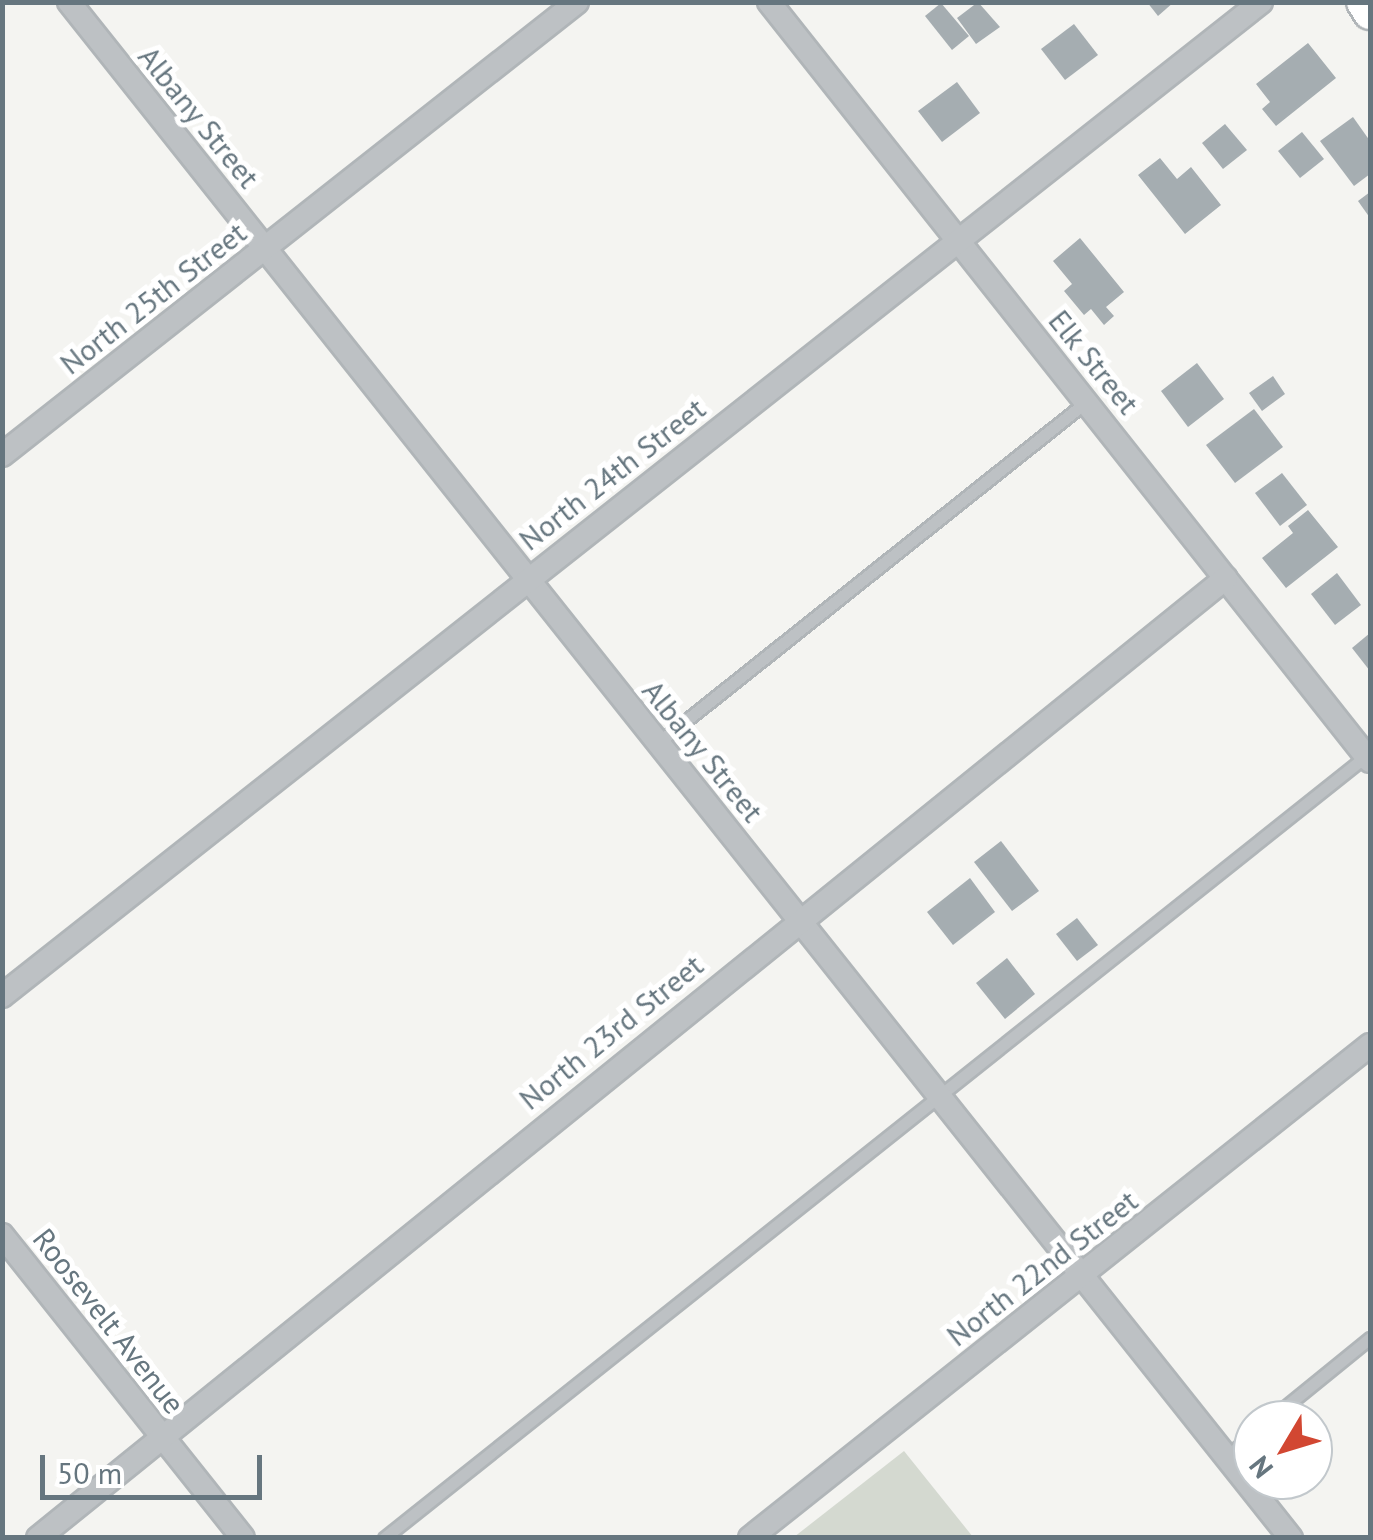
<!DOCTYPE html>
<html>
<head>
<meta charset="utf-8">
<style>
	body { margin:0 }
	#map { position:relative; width:1373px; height:1540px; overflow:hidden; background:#f4f4f1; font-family:"PT Sans",sans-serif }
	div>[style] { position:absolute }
	.green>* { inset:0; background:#d4d9d0 }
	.building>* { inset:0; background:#a5adb1 }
	.roads { filter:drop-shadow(2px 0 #b0b5b8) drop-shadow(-2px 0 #b0b5b8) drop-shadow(0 2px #b0b5b8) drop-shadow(0 -2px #b0b5b8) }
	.lane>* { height:11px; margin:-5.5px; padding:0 5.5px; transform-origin:5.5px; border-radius:5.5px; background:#bdc1c4 }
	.street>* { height:22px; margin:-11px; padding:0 11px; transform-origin:11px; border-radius:11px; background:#bdc1c4 }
	.secondary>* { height:32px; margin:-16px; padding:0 16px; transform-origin:16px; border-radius:16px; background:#fff }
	span { translate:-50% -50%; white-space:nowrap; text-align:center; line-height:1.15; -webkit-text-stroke:10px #fff; paint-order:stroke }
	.street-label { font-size:30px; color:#66767f }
	.frame { position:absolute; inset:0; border:5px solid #66767f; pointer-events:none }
	.north { position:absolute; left:1233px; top:1400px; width:100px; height:100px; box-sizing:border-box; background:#fff; border:2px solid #c2c8cc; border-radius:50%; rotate:232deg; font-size:28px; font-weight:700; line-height:40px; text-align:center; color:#66767f }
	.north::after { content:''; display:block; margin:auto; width:35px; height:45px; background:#d24732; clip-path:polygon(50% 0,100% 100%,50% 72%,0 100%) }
	.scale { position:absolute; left:40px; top:1455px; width:222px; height:45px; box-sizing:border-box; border:5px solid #66767f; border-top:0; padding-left:12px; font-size:30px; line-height:35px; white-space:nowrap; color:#66767f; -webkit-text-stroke:8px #fff; paint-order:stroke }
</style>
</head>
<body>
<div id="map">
	<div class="green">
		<div style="clip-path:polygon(904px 1451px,973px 1537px,794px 1537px)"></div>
	</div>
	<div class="building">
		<div style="clip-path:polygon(978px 2px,1000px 27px,976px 44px,957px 18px)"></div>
		<div style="clip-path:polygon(1147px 2px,1174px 2px,1158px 16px)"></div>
		<div style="clip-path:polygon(941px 3px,969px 36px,952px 50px,925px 16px)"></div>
		<div style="clip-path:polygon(1074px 24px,1098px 55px,1065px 80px,1041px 49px)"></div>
		<div style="clip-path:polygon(1308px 43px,1336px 78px,1276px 126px,1262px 109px,1270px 102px,1256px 84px)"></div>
		<div style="clip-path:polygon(957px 82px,980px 113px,942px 142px,918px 111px)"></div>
		<div style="clip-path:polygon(1353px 117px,1370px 141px,1370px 174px,1354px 186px,1320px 141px)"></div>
		<div style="clip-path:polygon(1225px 124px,1247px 150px,1223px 169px,1202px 143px)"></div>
		<div style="clip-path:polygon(1302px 132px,1324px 159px,1300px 178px,1278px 151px)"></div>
		<div style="clip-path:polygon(1160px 158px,1177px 179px,1191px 167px,1221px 205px,1185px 234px,1138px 175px)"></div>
		<div style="clip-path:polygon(1370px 192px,1370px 218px,1358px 201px)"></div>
		<div style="clip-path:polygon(1080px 238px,1124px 292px,1106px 307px,1114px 316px,1104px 325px,1091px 309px,1084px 315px,1064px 291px,1072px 284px,1053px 261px)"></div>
		<div style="clip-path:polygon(1197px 363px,1224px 399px,1188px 427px,1161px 391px)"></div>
		<div style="clip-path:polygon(1273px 376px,1285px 394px,1262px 411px,1249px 393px)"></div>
		<div style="clip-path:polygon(1254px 409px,1283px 447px,1235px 483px,1206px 445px)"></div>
		<div style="clip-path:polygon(1282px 473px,1307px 505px,1280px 526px,1255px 493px)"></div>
		<div style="clip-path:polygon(1308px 510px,1338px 547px,1286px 588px,1262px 558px,1293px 533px,1288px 526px)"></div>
		<div style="clip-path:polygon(1337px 573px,1361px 605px,1335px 625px,1311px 594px)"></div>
		<div style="clip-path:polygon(1370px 633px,1370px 671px,1352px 648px)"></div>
		<div style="clip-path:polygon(1001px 841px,1039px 891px,1012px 911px,974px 862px)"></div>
		<div style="clip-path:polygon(970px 878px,995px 912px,953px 945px,927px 912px)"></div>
		<div style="clip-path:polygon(1077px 918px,1098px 945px,1077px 961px,1056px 934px)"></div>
		<div style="clip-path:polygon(1007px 958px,1035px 994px,1005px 1019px,976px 983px)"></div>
	</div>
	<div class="roads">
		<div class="lane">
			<div style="left:659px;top:742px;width:546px;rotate:-38.53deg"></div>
			<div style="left:1269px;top:1420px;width:130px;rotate:-39.1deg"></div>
			<div style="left:1226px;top:1457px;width:35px;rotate:-40deg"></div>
			<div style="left:384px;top:1538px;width:1255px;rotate:-38.53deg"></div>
		</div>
		<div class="street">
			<div style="left:69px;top:2px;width:1963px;rotate:51.5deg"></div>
			<div style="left:769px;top:2px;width:968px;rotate:51.63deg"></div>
			<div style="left:2px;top:455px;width:732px;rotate:-38.23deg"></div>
			<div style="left:2px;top:996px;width:1604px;rotate:-38.29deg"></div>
			<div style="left:2px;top:1235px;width:387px;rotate:51.5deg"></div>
			<div style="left:38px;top:1538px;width:1527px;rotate:-38.94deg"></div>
			<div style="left:750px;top:1538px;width:792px;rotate:-38.49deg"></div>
		</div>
		<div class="secondary">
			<div style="left:1363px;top:2px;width:13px;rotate:58deg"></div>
		</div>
	</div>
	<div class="street-label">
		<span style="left:199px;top:117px;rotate:51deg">Albany Street</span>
		<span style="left:153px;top:298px;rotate:-38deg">North 25th Street</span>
		<span style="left:1094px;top:362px;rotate:51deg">Elk Street</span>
		<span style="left:612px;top:474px;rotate:-38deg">North 24th Street</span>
		<span style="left:703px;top:751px;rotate:51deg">Albany Street</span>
		<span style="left:611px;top:1032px;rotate:-39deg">North 23rd Street</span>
		<span style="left:1042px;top:1268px;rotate:-38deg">North 22nd Street</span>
		<span style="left:109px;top:1321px;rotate:52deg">Roosevelt Avenue</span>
	</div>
	<div class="frame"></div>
	<div class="north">N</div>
	<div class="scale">50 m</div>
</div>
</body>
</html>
